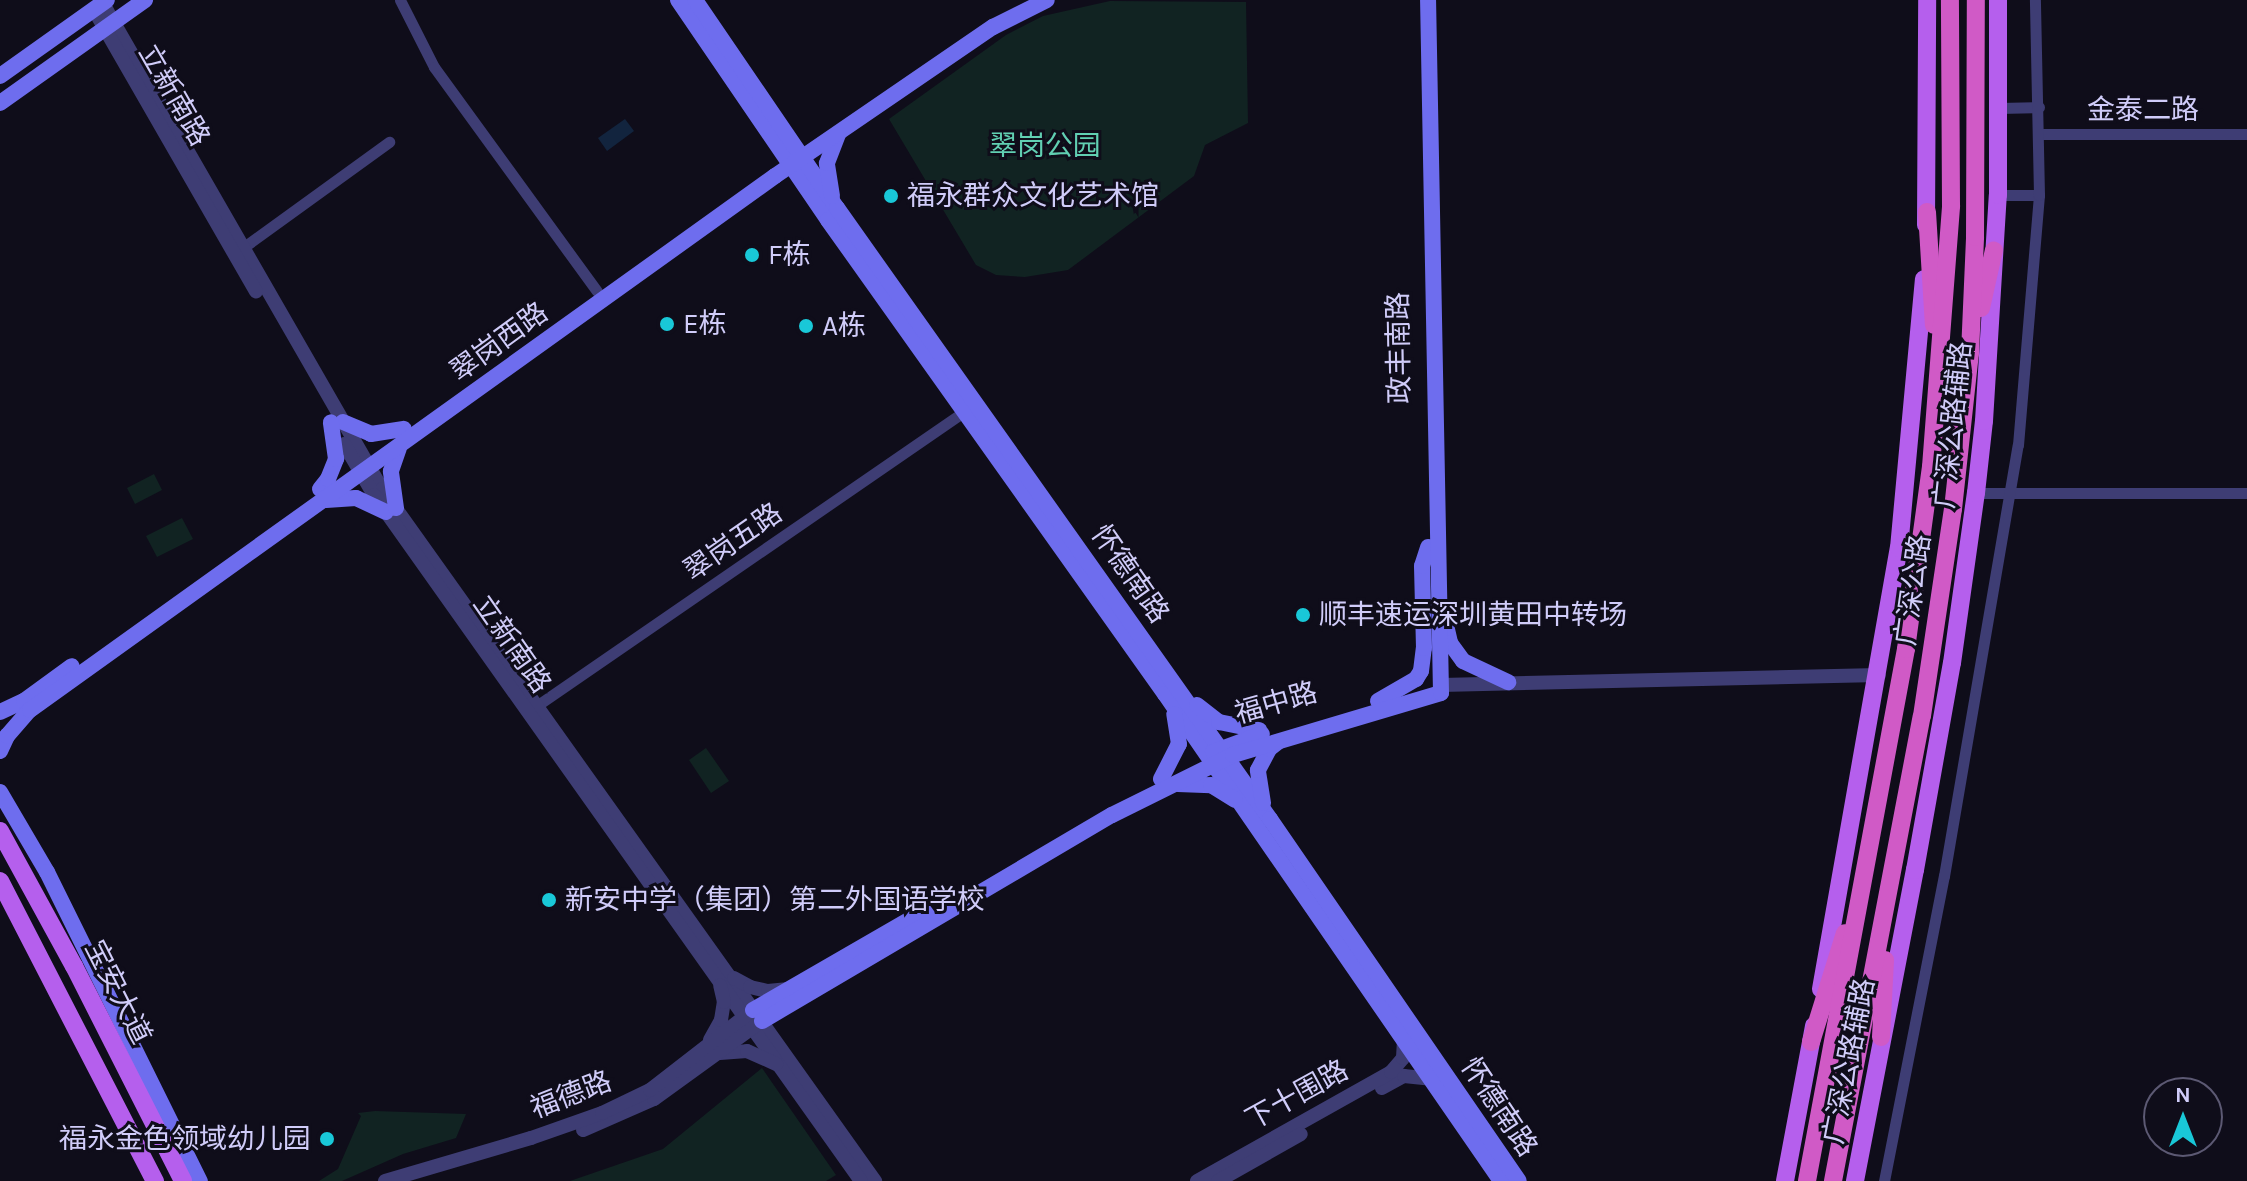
<!DOCTYPE html>
<html>
<head>
<meta charset="utf-8">
<style>
	body { margin:0 }
	#map { position:relative; width:2247px; height:1181px; overflow:hidden; background:#0f0d1a; font-family:Karla,"Noto Sans SC",sans-serif }
	div>[style] { position:absolute }
	.green>* { inset:0; background:#112322 }
	.water>* { inset:0; background:#12243e }
	.minor>* { height:11px; margin:-5.5px; padding:0 5.5px; transform-origin:5.5px; border-radius:5.5px; background:#3e3d74 }
	.tertiary>* { height:14px; margin:-7px; padding:0 7px; transform-origin:7px; border-radius:7px; background:#3e3d74 }
	.secondary>* { height:16px; margin:-8px; padding:0 8px; transform-origin:8px; border-radius:8px; background:#6e6dee }
	.primary>* { height:18px; margin:-9px; padding:0 9px; transform-origin:9px; border-radius:9px; background:#b55fed }
	.trunk>* { height:18px; margin:-9px; padding:0 9px; transform-origin:9px; border-radius:9px; background:#d05ac6 }
	.dots>* { width:22px; height:22px; translate:-50% -50%; box-sizing:border-box; border:4px solid #0f0d1a; border-radius:50% }
	span { translate:-50% -50%; white-space:nowrap; text-align:center; line-height:1.15; -webkit-text-stroke:6px #0f0d1a; paint-order:stroke }
	.street-label { font-size:28px; color:#d0ccf9 }
	.park-label { font-size:28px; color:#61cfb2 }
	.poi-label { font-size:28px; color:#d0ccf9 }
	.left { translate:0 -50%; text-align:left }
	.right { translate:-100% -50%; text-align:right }
	.north { position:absolute; left:2143px; top:1077px; width:80px; height:80px; box-sizing:border-box; background:#0f0d1a; border:2px solid #5c5973; border-radius:50%; rotate:0deg; font-size:22px; font-weight:700; line-height:32px; text-align:center; color:#d0ccf9 }
	.north::after { content:''; display:block; margin:auto; width:28px; height:36px; background:#19c8d8; clip-path:polygon(50% 0,100% 100%,50% 72%,0 100%) }
</style>
</head>
<body>
<div id="map">
	<div class="green">
		<div style="clip-path:polygon(1110px 1px,1246px 2px,1248px 123px,1205px 145px,1194px 176px,1068px 270px,1025px 277px,996px 275px,976px 265px,889px 119px,1006px 35px,1043px 16px)"></div>
		<div style="clip-path:polygon(154px 474px,162px 490px,135px 504px,127px 488px)"></div>
		<div style="clip-path:polygon(182px 518px,193px 539px,157px 557px,146px 536px)"></div>
		<div style="clip-path:polygon(706px 748px,729px 781px,711px 793px,689px 760px)"></div>
		<div style="clip-path:polygon(762px 1068px,836px 1175px,826px 1181px,570px 1181px,663px 1149px)"></div>
		<div style="clip-path:polygon(375px 1111px,466px 1114px,456px 1138px,403px 1154px,342px 1181px,319px 1181px,338px 1169px,361px 1116px,358px 1113px)"></div>
	</div>
	<div class="water">
		<div style="clip-path:polygon(625px 119px,634px 131px,607px 151px,598px 138px)"></div>
	</div>
	<div class="minor">
		<div style="left:400px;top:0;width:75px;rotate:63.1deg"></div>
		<div style="left:434px;top:67px;width:277px;rotate:54deg"></div>
		<div style="left:1999px;top:108px;width:40px;rotate:-1.4deg"></div>
		<div style="left:2039px;top:134px;width:208px"></div>
		<div style="left:1998px;top:195px;width:41px"></div>
		<div style="left:237px;top:252px;width:188px;rotate:-35.9deg"></div>
		<div style="left:1976px;top:493px;width:271px"></div>
		<div style="left:532px;top:709px;width:526px;rotate:-34.54deg"></div>
		<div style="left:1884px;top:1181px;width:311px;rotate:-78.9deg"></div>
		<div style="left:1944px;top:876px;width:437px;rotate:-80.3deg"></div>
		<div style="left:2018px;top:445px;width:251px;rotate:-85.2deg"></div>
		<div style="left:2039px;top:195px;width:195px;rotate:-91.2deg"></div>
	</div>
	<div class="tertiary">
		<div style="left:99px;top:6px;width:8px;rotate:23deg"></div>
		<div style="left:106px;top:9px;width:554px;rotate:60.1deg"></div>
		<div style="left:382px;top:489px;width:850px;rotate:54.53deg"></div>
		<div style="left:99px;top:6px;width:9px;rotate:103deg"></div>
		<div style="left:97px;top:15px;width:319px;rotate:60.1deg"></div>
		<div style="left:344px;top:444px;width:59px;rotate:59.5deg"></div>
		<div style="left:374px;top:495px;width:841px;rotate:54.63deg"></div>
		<div style="left:1441px;top:685px;width:438px;rotate:-1.3deg"></div>
		<div style="left:734px;top:978px;width:18px;rotate:29deg"></div>
		<div style="left:750px;top:987px;width:18px;rotate:13deg"></div>
		<div style="left:768px;top:991px;width:18px;rotate:-6deg"></div>
		<div style="left:710px;top:1040px;width:23px;rotate:-61deg"></div>
		<div style="left:721px;top:1020px;width:18px;rotate:-81deg"></div>
		<div style="left:724px;top:1002px;width:17px;rotate:-103deg"></div>
		<div style="left:720px;top:1053px;width:27px;rotate:-4deg"></div>
		<div style="left:747px;top:1051px;width:32px;rotate:24deg"></div>
		<div style="left:1382px;top:1088px;width:25px;rotate:-29deg"></div>
		<div style="left:1404px;top:1076px;width:27px;rotate:6deg"></div>
		<div style="left:583px;top:1130px;width:77px;rotate:-23.6deg"></div>
		<div style="left:654px;top:1099px;width:130px;rotate:-35.9deg"></div>
		<div style="left:385px;top:1181px;width:152px;rotate:-16.4deg"></div>
		<div style="left:531px;top:1138px;width:75px;rotate:-19.4deg"></div>
		<div style="left:602px;top:1113px;width:53px;rotate:-25.6deg"></div>
		<div style="left:650px;top:1090px;width:130px;rotate:-37.8deg"></div>
		<div style="left:1197px;top:1181px;width:223px;rotate:-29.3deg"></div>
		<div style="left:1391px;top:1072px;width:18px;rotate:-49deg"></div>
		<div style="left:1403px;top:1058px;width:18px;rotate:-87deg"></div>
		<div style="left:1218px;top:1181px;width:95px;rotate:-29.5deg"></div>
	</div>
	<div class="secondary">
		<div style="left:678px;top:0;width:266px;rotate:55.7deg"></div>
		<div style="left:828px;top:220px;width:582px;rotate:54.59deg"></div>
		<div style="left:1165px;top:694px;width:592px;rotate:55.4deg"></div>
		<div style="left:695px;top:0;width:252px;rotate:55.7deg"></div>
		<div style="left:837px;top:208px;width:749px;rotate:54.68deg"></div>
		<div style="left:1270px;top:819px;width:439px;rotate:55.5deg"></div>
		<div style="left:0;top:76px;width:131px;rotate:-35.4deg"></div>
		<div style="left:0;top:103px;width:178px;rotate:-35.4deg"></div>
		<div style="left:832px;top:196px;width:33px;rotate:-99deg"></div>
		<div style="left:827px;top:163px;width:31px;rotate:-69deg"></div>
		<div style="left:343px;top:422px;width:30px;rotate:23deg"></div>
		<div style="left:371px;top:434px;width:33px;rotate:-9deg"></div>
		<div style="left:320px;top:489px;width:13px;rotate:-51deg"></div>
		<div style="left:328px;top:479px;width:22px;rotate:-68deg"></div>
		<div style="left:336px;top:459px;width:37px;rotate:-98deg"></div>
		<div style="left:326px;top:500px;width:30px;rotate:-4deg"></div>
		<div style="left:356px;top:498px;width:33px;rotate:25deg"></div>
		<div style="left:396px;top:508px;width:37px;rotate:-98deg"></div>
		<div style="left:391px;top:471px;width:24px;rotate:-71deg"></div>
		<div style="left:1446px;top:625px;width:18px;rotate:77deg"></div>
		<div style="left:1450px;top:643px;width:22px;rotate:54deg"></div>
		<div style="left:1463px;top:661px;width:50px;rotate:25deg"></div>
		<div style="left:1378px;top:701px;width:44px;rotate:-30.1deg"></div>
		<div style="left:1416px;top:679px;width:9px;rotate:-58deg"></div>
		<div style="left:1421px;top:671px;width:23px;rotate:-83deg"></div>
		<div style="left:1424px;top:648px;width:82px;rotate:-91.4deg"></div>
		<div style="left:1422px;top:566px;width:20px;rotate:-72deg"></div>
		<div style="left:1197px;top:705px;width:28px;rotate:38deg"></div>
		<div style="left:1219px;top:722px;width:41px;rotate:11.3deg"></div>
		<div style="left:0;top:712px;width:26px;rotate:-25deg"></div>
		<div style="left:24px;top:701px;width:59px;rotate:-36.1deg"></div>
		<div style="left:0;top:751px;width:17px;rotate:-65deg"></div>
		<div style="left:7px;top:736px;width:35px;rotate:-49deg"></div>
		<div style="left:30px;top:710px;width:917px;rotate:-35.63deg"></div>
		<div style="left:775px;top:176px;width:264px;rotate:-34.4deg"></div>
		<div style="left:993px;top:27px;width:60px;rotate:-26.6deg"></div>
		<div style="left:1213px;top:752px;width:52px;rotate:-20.2deg"></div>
		<div style="left:1161px;top:779px;width:39px;rotate:-63deg"></div>
		<div style="left:1179px;top:744px;width:30px;rotate:-99deg"></div>
		<div style="left:1178px;top:784px;width:33px;rotate:2deg"></div>
		<div style="left:1211px;top:785px;width:28px;rotate:32deg"></div>
		<div style="left:0;top:792px;width:93px;rotate:59.6deg"></div>
		<div style="left:47px;top:872px;width:345px;rotate:63.7deg"></div>
		<div style="left:1263px;top:803px;width:33px;rotate:-99deg"></div>
		<div style="left:1258px;top:770px;width:24px;rotate:-62deg"></div>
		<div style="left:1269px;top:749px;width:11px;rotate:-38deg"></div>
		<div style="left:753px;top:1010px;width:204px;rotate:-30deg"></div>
		<div style="left:762px;top:1021px;width:406px;rotate:-30.5deg"></div>
		<div style="left:1112px;top:815px;width:135px;rotate:-26.4deg"></div>
		<div style="left:1233px;top:755px;width:217px;rotate:-16.6deg"></div>
		<div style="left:1441px;top:693px;width:693px;rotate:-91.07deg"></div>
	</div>
	<div class="primary">
		<div style="left:1926px;top:225px;width:225px;rotate:-89.7deg"></div>
		<div style="left:0;top:831px;width:154px;rotate:61.3deg"></div>
		<div style="left:74px;top:966px;width:241px;rotate:63.1deg"></div>
		<div style="left:0;top:881px;width:338px;rotate:62.7deg"></div>
		<div style="left:1821px;top:989px;width:448px;rotate:-80deg"></div>
		<div style="left:1899px;top:548px;width:270px;rotate:-84.7deg"></div>
		<div style="left:1785px;top:1181px;width:158px;rotate:-79.4deg"></div>
		<div style="left:1855px;top:1181px;width:317px;rotate:-79.1deg"></div>
		<div style="left:1915px;top:870px;width:210px;rotate:-79.9deg"></div>
		<div style="left:1952px;top:663px;width:172px;rotate:-82deg"></div>
		<div style="left:1976px;top:493px;width:72px;rotate:-83.7deg"></div>
		<div style="left:1984px;top:421px;width:226px;rotate:-86.5deg"></div>
		<div style="left:1998px;top:195px;width:195px;rotate:-90deg"></div>
	</div>
	<div class="trunk">
		<div style="left:1927px;top:212px;width:113px;rotate:86.5deg"></div>
		<div style="left:1981px;top:308px;width:59px;rotate:-77.4deg"></div>
		<div style="left:1881px;top:1037px;width:77px;rotate:-87deg"></div>
		<div style="left:1811px;top:1042px;width:114px;rotate:-72.7deg"></div>
		<div style="left:1807px;top:1181px;width:541px;rotate:-79.46deg"></div>
		<div style="left:1906px;top:649px;width:184px;rotate:-82.2deg"></div>
		<div style="left:1931px;top:467px;width:262px;rotate:-85.6deg"></div>
		<div style="left:1951px;top:206px;width:206px;rotate:-90.3deg"></div>
		<div style="left:1833px;top:1181px;width:473px;rotate:-79.2deg"></div>
		<div style="left:1922px;top:716px;width:209px;rotate:-81.5deg"></div>
		<div style="left:1953px;top:509px;width:157px;rotate:-83.8deg"></div>
		<div style="left:1970px;top:353px;width:116px;rotate:-87.5deg"></div>
		<div style="left:1975px;top:237px;width:237px;rotate:-89.8deg"></div>
	</div>
	<div class="dots">
		<div style="left:891px;top:196px;background:#19c8d8"></div>
		<div style="left:752px;top:255px;background:#19c8d8"></div>
		<div style="left:667px;top:324px;background:#19c8d8"></div>
		<div style="left:806px;top:326px;background:#19c8d8"></div>
		<div style="left:1303px;top:615px;background:#19c8d8"></div>
		<div style="left:549px;top:900px;background:#19c8d8"></div>
		<div style="left:327px;top:1139px;background:#19c8d8"></div>
	</div>
	<div class="street-label">
		<span style="left:174px;top:95px;rotate:60deg">立新南路</span>
		<span style="left:2143px;top:110px">金泰二路</span>
		<span style="left:499px;top:342px;rotate:-36deg">翠岗西路</span>
		<span style="left:1399px;top:348px;rotate:-91deg">政丰南路</span>
		<span style="left:1953px;top:425px;rotate:-84deg">广深公路辅路</span>
		<span style="left:733px;top:542px;rotate:-35deg">翠岗五路</span>
		<span style="left:1130px;top:574px;rotate:55deg">怀德南路</span>
		<span style="left:1913px;top:590px;rotate:-82deg">广深公路</span>
		<span style="left:512px;top:644px;rotate:55deg">立新南路</span>
		<span style="left:1276px;top:703px;rotate:-16deg">福中路</span>
		<span style="left:118px;top:992px;rotate:63deg">宝安大道</span>
		<span style="left:1849px;top:1061px;rotate:-79deg">广深公路辅路</span>
		<span style="left:571px;top:1095px;rotate:-21deg">福德路</span>
		<span style="left:1297px;top:1095px;rotate:-29deg">下十围路</span>
		<span style="left:1499px;top:1107px;rotate:56deg">怀德南路</span>
	</div>
	<div class="park-label">
		<span style="left:1045px;top:146px">翠岗公园</span>
	</div>
	<div class="poi-label">
		<span class="left" style="left:907px;top:196px">福永群众文化艺术馆</span>
		<span class="left" style="left:768px;top:255px">F栋</span>
		<span class="left" style="left:683px;top:324px">E栋</span>
		<span class="left" style="left:822px;top:326px">A栋</span>
		<span class="left" style="left:1319px;top:615px">顺丰速运深圳黄田中转场</span>
		<span class="left" style="left:565px;top:900px">新安中学（集团）第二外国语学校</span>
		<span class="right" style="left:311px;top:1139px">福永金色领域幼儿园</span>
	</div>
	<div class="north">N</div>
</div>
</body>
</html>
